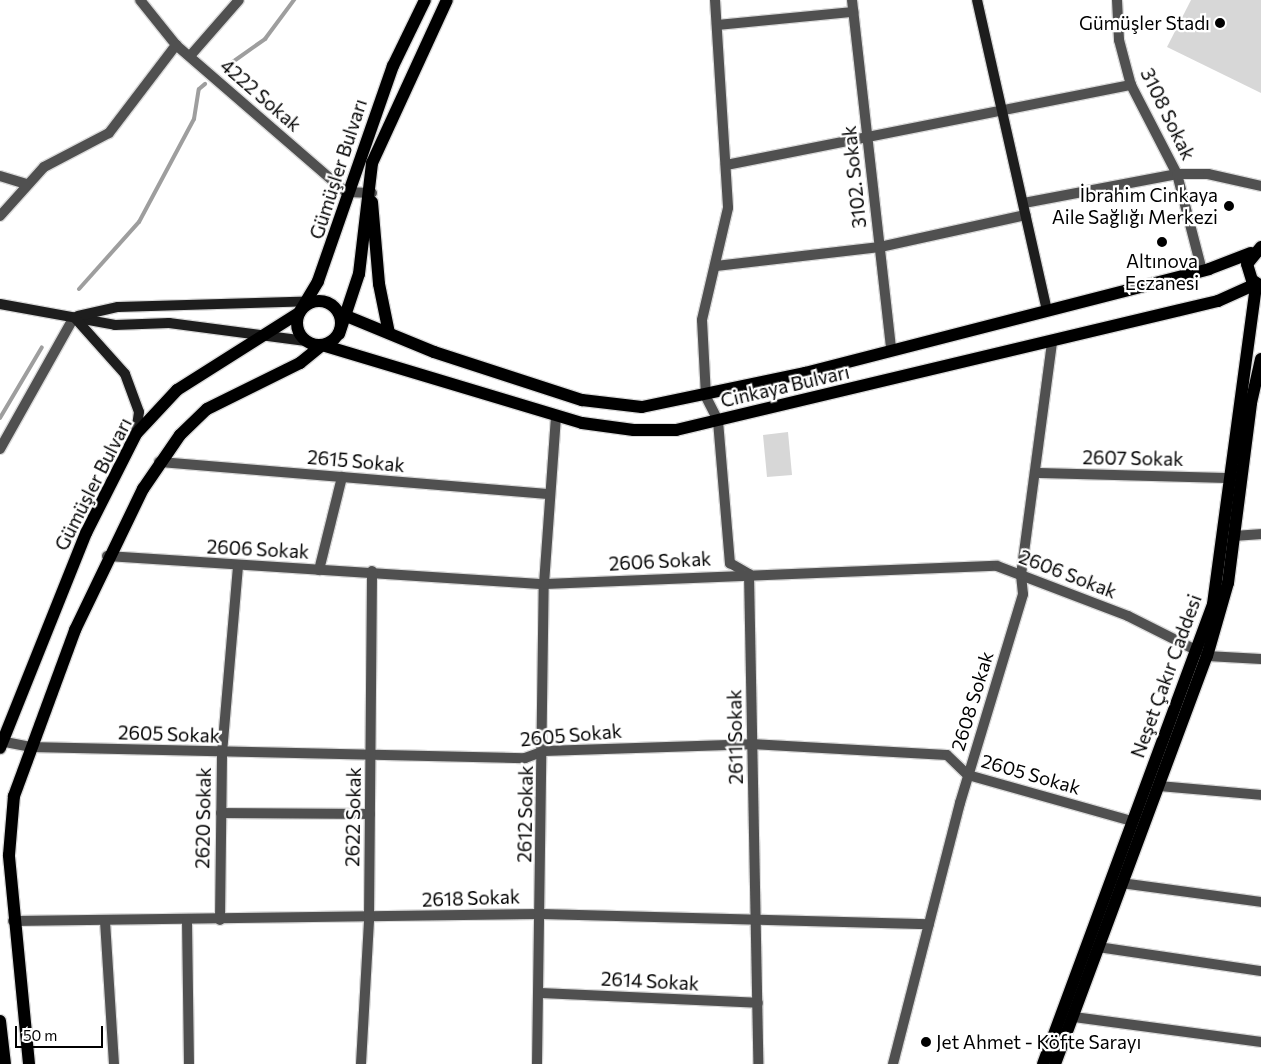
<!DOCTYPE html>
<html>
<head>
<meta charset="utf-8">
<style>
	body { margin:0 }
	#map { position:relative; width:1261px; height:1064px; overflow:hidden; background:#fff; font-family:Commissioner,sans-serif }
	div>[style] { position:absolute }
	.green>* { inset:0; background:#d7d7d7 }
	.stream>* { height:4px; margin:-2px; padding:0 2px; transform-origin:2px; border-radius:2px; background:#9e9e9e }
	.roads { filter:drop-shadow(1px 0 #dbdbdb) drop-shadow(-1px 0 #dbdbdb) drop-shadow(0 1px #dbdbdb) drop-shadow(0 -1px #dbdbdb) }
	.street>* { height:10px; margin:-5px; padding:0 5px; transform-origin:5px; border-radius:5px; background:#505050 }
	.secondary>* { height:10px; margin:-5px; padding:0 5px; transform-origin:5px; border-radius:5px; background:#1d1d1d }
	.primary>* { height:12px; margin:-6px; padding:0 6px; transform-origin:6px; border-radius:6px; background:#000 }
	.primary>.ring { margin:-6px; padding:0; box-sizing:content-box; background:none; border:12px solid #000; border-radius:50% }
	.dots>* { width:14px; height:14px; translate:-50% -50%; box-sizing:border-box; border:2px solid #fff; border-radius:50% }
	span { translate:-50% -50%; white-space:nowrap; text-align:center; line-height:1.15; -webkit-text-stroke:4.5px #fff; paint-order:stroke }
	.poi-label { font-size:19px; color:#000 }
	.right { translate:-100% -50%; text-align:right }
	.left { translate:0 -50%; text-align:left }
	.street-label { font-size:19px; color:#000 }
	.scale { position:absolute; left:15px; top:1026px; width:88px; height:22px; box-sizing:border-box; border:2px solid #000; border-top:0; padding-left:6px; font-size:15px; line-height:18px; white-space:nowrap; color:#000; -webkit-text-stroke:4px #fff; paint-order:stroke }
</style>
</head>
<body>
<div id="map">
	<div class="green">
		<div style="clip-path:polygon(1191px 0,1261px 0,1261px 93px,1167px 47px)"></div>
		<div style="clip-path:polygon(788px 432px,792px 475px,767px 477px,763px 435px)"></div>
	</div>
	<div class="stream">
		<div style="left:227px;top:66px;width:47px;rotate:-35.4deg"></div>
		<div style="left:265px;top:39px;width:49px;rotate:-53.4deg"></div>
		<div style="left:79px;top:289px;width:90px;rotate:-48.2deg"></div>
		<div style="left:139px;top:222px;width:117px;rotate:-61.9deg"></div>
		<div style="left:194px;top:119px;width:30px;rotate:-81deg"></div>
		<div style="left:199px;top:89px;width:8px;rotate:-40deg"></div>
		<div style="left:0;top:418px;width:82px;rotate:-59.4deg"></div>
	</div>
	<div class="roads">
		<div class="street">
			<div style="left:140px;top:0;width:58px;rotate:51.3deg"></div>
			<div style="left:176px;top:45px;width:225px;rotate:40.9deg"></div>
			<div style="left:346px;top:192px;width:26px;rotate:2deg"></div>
			<div style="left:715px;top:0;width:208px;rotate:86.4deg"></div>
			<div style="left:728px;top:208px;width:115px;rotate:103.1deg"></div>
			<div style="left:702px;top:320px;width:77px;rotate:87deg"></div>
			<div style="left:706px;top:397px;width:27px;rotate:63deg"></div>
			<div style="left:718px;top:421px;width:143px;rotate:85.2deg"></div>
			<div style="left:730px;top:563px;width:22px;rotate:30deg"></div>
			<div style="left:749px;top:574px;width:490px;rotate:88.9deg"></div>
			<div style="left:852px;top:0;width:352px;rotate:83.6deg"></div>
			<div style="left:1117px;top:0;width:40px;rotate:87.1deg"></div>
			<div style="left:1119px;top:40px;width:47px;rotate:75.1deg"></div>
			<div style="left:1131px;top:85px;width:100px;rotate:62.7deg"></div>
			<div style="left:1177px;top:174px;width:100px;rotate:75.5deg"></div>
			<div style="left:717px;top:25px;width:137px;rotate:-5.5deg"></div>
			<div style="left:190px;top:56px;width:74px;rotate:-48.8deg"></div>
			<div style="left:726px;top:165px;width:413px;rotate:-11.2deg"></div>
			<div style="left:0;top:176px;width:27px;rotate:17deg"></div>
			<div style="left:1024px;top:203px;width:156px;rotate:-10.7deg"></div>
			<div style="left:1177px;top:174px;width:31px"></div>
			<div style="left:1208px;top:174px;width:54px;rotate:12.8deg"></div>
			<div style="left:0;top:216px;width:66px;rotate:-48.1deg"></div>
			<div style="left:44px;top:167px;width:73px;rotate:-27.6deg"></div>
			<div style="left:109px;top:133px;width:111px;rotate:-52.7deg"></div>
			<div style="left:716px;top:266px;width:165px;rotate:-6.6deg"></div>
			<div style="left:880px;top:247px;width:149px;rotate:-12.4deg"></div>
			<div style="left:0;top:449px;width:151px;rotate:-60.7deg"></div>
			<div style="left:159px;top:462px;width:391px;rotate:4.7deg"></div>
			<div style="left:1035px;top:473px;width:196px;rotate:1.5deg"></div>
			<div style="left:1235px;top:536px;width:26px;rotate:-4deg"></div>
			<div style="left:107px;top:556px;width:438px;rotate:3.7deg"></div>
			<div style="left:544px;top:584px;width:453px;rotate:-2.3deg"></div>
			<div style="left:997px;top:566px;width:140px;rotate:20.9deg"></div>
			<div style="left:1128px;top:616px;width:78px;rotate:26.6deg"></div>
			<div style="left:319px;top:570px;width:96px;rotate:-76.1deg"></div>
			<div style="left:1207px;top:656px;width:54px;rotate:3.2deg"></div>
			<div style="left:0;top:741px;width:31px;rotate:11deg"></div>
			<div style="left:30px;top:747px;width:495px;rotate:1.3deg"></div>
			<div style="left:525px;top:758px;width:20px;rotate:-20deg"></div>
			<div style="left:544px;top:751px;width:207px;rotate:-1.9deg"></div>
			<div style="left:751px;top:744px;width:196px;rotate:3.2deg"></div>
			<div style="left:947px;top:755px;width:29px;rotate:44deg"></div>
			<div style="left:968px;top:775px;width:170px;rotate:15.7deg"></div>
			<div style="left:1159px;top:786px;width:102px;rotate:5deg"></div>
			<div style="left:221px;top:813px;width:149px;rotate:0.4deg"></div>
			<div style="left:1121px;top:883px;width:141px;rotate:7.7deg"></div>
			<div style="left:220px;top:920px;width:167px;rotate:-89.3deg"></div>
			<div style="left:222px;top:753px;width:186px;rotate:-85.1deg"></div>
			<div style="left:13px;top:921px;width:528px;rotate:-0.76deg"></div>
			<div style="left:541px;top:914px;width:388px;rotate:1.5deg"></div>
			<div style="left:105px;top:921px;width:143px;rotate:86.4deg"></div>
			<div style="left:187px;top:921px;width:143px;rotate:89.2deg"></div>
			<div style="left:1098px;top:947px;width:165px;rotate:8.4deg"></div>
			<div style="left:540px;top:993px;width:218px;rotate:2.6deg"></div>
			<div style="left:1074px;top:1017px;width:189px;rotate:7.6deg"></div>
			<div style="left:361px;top:1064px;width:145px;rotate:-86.8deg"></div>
			<div style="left:369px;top:919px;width:348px;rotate:-89.5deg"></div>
			<div style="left:537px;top:1064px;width:480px;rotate:-89.2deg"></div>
			<div style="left:544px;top:584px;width:168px;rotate:-85.9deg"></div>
			<div style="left:893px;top:1064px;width:269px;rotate:-75.6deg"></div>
			<div style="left:960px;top:803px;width:218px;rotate:-73.2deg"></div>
			<div style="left:1023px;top:594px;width:19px;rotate:-96deg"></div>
			<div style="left:1021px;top:575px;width:235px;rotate:-82.4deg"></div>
		</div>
		<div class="secondary">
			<div style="left:977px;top:0;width:318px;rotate:77.3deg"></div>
			<div style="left:0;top:304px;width:117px;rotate:10.3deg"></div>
			<div style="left:115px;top:325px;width:54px;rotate:-2.1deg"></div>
			<div style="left:169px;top:323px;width:138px;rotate:7.5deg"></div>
			<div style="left:78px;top:316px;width:41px;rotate:-12.7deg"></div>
			<div style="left:118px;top:307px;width:198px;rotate:-1.7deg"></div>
			<div style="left:75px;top:318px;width:75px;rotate:48.2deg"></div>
			<div style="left:125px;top:374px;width:40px;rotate:69.8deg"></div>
			<div style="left:139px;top:412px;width:22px;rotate:98deg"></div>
		</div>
		<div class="primary">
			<div style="left:372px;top:202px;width:82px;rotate:85.1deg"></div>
			<div style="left:379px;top:284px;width:50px;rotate:78.5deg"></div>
			<div style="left:1261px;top:247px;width:22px;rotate:129deg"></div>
			<div style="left:1247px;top:264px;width:17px;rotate:73deg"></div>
			<div style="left:1252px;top:280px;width:11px;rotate:34deg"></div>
			<div class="ring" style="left:297px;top:301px;width:32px;height:32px"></div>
			<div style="left:339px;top:313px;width:103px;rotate:22.3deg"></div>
			<div style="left:434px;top:352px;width:156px;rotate:18deg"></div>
			<div style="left:582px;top:400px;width:60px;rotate:6.7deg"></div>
			<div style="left:642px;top:407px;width:167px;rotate:-11.8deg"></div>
			<div style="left:805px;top:373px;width:417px;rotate:-14.4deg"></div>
			<div style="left:1209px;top:269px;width:45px;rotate:-20.9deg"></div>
			<div style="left:339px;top:334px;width:63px;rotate:-71.6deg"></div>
			<div style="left:359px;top:274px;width:112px;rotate:-83.3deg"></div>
			<div style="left:372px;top:163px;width:179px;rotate:-65.3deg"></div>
			<div style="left:322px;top:345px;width:271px;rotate:16.7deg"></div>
			<div style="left:582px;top:423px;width:52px;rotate:7.7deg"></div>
			<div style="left:634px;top:430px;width:42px"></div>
			<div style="left:676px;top:430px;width:557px;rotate:-13.39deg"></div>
			<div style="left:1218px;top:301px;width:42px;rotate:-24.1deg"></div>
			<div style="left:0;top:748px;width:232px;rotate:-68.2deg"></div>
			<div style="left:86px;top:533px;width:111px;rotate:-63.2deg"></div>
			<div style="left:136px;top:434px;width:60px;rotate:-47deg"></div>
			<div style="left:177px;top:390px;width:144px;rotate:-32.3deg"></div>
			<div style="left:299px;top:313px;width:37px;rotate:-59deg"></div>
			<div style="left:318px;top:281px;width:228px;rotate:-70.8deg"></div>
			<div style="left:393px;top:66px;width:73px;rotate:-64.1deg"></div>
			<div style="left:0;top:1021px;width:43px;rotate:83.4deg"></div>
			<div style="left:29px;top:1064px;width:210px;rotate:-95.5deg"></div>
			<div style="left:9px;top:855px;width:59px;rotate:-85.2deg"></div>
			<div style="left:14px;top:796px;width:177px;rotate:-69.8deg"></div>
			<div style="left:75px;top:630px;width:157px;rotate:-64.3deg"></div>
			<div style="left:143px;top:489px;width:65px;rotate:-55.6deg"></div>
			<div style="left:180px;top:435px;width:37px;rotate:-44deg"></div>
			<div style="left:207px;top:409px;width:104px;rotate:-26.3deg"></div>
			<div style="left:300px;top:363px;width:28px;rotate:-39deg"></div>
			<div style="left:1043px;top:1064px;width:490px;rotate:-69.7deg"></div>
			<div style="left:1213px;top:604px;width:323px;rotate:-82.3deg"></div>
			<div style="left:1055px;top:1064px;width:435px;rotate:-69.6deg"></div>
			<div style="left:1207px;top:656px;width:76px;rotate:-74deg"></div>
			<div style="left:1228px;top:583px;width:181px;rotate:-82.7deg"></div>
			<div style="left:1251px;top:403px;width:45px;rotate:-77.2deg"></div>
		</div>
	</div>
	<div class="dots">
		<div style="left:1220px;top:23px;background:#000"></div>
		<div style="left:1229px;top:206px;background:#000"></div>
		<div style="left:1162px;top:242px;background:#000"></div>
		<div style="left:926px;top:1042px;background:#000"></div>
	</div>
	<div class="poi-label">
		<span class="right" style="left:1210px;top:23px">Gümüşler Stadı</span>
		<span class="right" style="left:1218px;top:206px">İbrahim Cinkaya<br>Aile Sağlığı Merkezi</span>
		<span style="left:1162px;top:272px">Altınova<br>Eczanesi</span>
		<span class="left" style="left:936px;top:1042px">Jet Ahmet - Köfte Sarayı</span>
	</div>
	<div class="street-label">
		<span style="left:261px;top:95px;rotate:41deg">4222 Sokak</span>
		<span style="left:1168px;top:114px;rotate:64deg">3108 Sokak</span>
		<span style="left:338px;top:169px;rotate:-72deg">Gümüşler Bulvarı</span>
		<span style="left:854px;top:177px;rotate:-96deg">3102. Sokak</span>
		<span style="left:785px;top:386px;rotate:-13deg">Cinkaya Bulvarı</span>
		<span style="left:1133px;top:458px;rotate:1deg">2607 Sokak</span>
		<span style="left:356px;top:461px;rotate:5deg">2615 Sokak</span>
		<span style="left:93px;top:484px;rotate:-63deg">Gümüşler Bulvarı</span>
		<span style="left:258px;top:549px;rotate:3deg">2606 Sokak</span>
		<span style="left:660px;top:561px;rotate:-3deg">2606 Sokak</span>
		<span style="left:1068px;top:574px;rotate:21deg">2606 Sokak</span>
		<span style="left:1166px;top:676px;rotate:-70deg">Neşet Çakır Caddesi</span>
		<span style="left:972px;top:701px;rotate:-73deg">2608 Sokak</span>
		<span style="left:169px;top:734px;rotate:2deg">2605 Sokak</span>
		<span style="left:571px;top:735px;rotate:-5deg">2605 Sokak</span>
		<span style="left:735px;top:737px;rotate:-91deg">2611 Sokak</span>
		<span style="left:1031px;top:774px;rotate:16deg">2605 Sokak</span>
		<span style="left:525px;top:814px;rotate:-89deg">2612 Sokak</span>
		<span style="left:353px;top:817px;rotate:-89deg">2622 Sokak</span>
		<span style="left:203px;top:818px;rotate:-89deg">2620 Sokak</span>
		<span style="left:471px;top:898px;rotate:-2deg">2618 Sokak</span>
		<span style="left:650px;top:981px;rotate:3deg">2614 Sokak</span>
	</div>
	<div class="scale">50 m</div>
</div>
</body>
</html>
